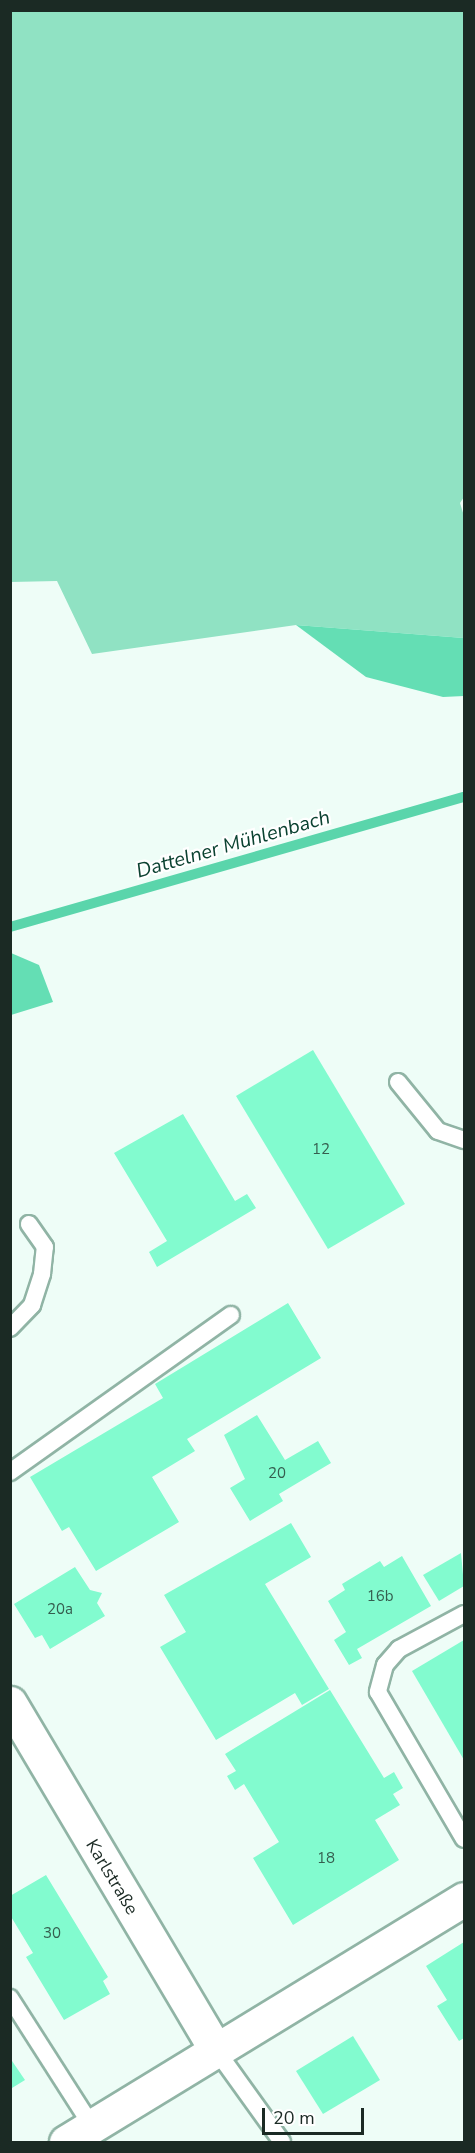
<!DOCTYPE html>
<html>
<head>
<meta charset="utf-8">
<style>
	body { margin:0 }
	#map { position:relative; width:475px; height:2153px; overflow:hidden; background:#eefdf7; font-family:"Nunito Sans",sans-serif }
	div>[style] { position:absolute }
	.green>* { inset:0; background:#90e2c3 }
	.forest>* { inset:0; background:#64deb4 }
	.stream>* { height:10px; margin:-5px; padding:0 5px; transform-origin:5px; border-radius:5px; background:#5ad5ab }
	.building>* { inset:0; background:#82fbcf }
	.roads { filter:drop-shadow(2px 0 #90b4a5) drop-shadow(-2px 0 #90b4a5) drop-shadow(0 2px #90b4a5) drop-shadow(0 -2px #90b4a5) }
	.lane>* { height:16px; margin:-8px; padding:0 8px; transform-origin:8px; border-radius:8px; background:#fff }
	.street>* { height:33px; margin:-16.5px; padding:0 16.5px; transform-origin:16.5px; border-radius:16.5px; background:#fff }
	span { translate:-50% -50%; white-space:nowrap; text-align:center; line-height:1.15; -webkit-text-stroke:4.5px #fff; paint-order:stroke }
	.number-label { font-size:15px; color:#355e4f }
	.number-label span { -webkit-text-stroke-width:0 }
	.street-label { font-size:18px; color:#1b2a24 }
	.water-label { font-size:20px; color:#0b4231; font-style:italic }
	.frame { position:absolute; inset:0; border:12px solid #1b2a24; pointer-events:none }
	.scale { position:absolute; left:262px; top:2108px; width:102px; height:27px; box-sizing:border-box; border:3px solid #1b2a24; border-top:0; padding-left:8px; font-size:18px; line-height:21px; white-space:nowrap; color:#1b2a24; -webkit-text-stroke:4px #fff; paint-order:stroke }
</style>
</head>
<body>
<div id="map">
	<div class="green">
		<div style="clip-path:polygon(10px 11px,464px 11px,464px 497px,460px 503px,464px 516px,464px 638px,296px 625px,92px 654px,57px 581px,11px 582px)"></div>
	</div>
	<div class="forest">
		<div style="clip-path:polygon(296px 625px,464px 638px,464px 696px,443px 697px,366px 677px)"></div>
		<div style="clip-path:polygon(11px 953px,39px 965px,53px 1002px,11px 1015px)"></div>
	</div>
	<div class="stream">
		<div style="left:10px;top:927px;width:472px;rotate:-16deg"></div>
	</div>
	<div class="building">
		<div style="clip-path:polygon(313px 1050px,405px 1204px,328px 1249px,236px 1096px)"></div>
		<div style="clip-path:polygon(183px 1114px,235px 1201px,247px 1194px,256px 1208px,157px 1267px,149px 1252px,167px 1241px,114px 1153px)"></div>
		<div style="clip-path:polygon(288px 1303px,321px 1358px,187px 1439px,195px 1451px,152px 1477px,179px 1522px,96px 1571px,69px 1527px,62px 1531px,30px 1477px,163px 1398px,155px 1384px)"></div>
		<div style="clip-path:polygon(257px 1415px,285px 1460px,318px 1441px,331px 1463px,279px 1494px,283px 1501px,250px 1521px,230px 1488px,245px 1479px,224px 1435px)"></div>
		<div style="clip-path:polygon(291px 1523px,311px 1557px,265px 1584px,329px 1689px,302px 1705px,295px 1693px,216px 1740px,160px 1647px,186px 1632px,164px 1595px)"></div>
		<div style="clip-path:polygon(461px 1553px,464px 1586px,439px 1601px,423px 1575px)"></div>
		<div style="clip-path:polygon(402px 1556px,431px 1606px,357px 1649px,362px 1658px,349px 1665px,334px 1640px,346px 1632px,328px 1601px,345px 1590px,342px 1584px,380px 1561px,384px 1567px)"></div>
		<div style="clip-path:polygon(75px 1567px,90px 1590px,102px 1593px,97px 1603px,105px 1616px,50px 1649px,42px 1635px,35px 1638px,14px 1604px)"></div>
		<div style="clip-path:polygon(464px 1640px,464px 1760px,412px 1671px)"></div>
		<div style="clip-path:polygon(330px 1690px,384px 1778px,394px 1772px,403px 1788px,393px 1794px,400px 1805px,375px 1820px,399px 1860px,293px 1925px,253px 1858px,279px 1842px,244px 1784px,235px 1790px,227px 1776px,236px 1771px,225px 1754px)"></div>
		<div style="clip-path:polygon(46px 1875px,108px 1977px,103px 1981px,110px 1994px,64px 2020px,26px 1957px,33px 1953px,10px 1915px,10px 1896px)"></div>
		<div style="clip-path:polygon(464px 1942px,464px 2038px,459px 2041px,437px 2006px,447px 2000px,426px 1966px)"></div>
		<div style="clip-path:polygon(353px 2036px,380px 2080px,323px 2114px,296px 2071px)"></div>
		<div style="clip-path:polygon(10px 2058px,25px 2080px,12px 2088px,10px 2085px)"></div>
	</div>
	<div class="roads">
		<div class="lane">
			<div style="left:398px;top:1082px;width:63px;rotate:50.8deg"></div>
			<div style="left:438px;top:1131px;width:28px;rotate:19deg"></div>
			<div style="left:10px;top:1328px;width:32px;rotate:-46deg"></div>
			<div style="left:32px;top:1305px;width:33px;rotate:-72deg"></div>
			<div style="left:42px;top:1274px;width:27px;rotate:-84deg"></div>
			<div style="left:45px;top:1247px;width:28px;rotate:-125deg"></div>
			<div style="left:10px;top:1472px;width:271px;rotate:-35.4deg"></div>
			<div style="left:464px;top:1614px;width:74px;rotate:151.7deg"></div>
			<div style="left:399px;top:1649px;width:21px;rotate:131deg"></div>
			<div style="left:385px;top:1665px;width:28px;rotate:105deg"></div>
			<div style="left:378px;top:1692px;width:170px;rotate:59.7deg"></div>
			<div style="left:10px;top:1998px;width:152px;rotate:57.4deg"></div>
			<div style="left:216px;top:2050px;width:113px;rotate:54.3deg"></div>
		</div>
		<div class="street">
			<div style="left:10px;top:1703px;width:404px;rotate:59.3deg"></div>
			<div style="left:66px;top:2142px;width:466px;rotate:-31.4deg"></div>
		</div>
	</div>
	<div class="number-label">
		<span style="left:321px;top:1150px">12</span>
		<span style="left:277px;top:1474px">20</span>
		<span style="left:380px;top:1597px">16b</span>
		<span style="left:60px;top:1610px">20a</span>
		<span style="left:326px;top:1859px">18</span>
		<span style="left:52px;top:1934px">30</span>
	</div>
	<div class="street-label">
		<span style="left:112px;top:1877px;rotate:59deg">Karlstraße</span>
	</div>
	<div class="water-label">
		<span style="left:233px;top:844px;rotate:-16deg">Dattelner Mühlenbach</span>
	</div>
	<div class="frame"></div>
	<div class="scale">20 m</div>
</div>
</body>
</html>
